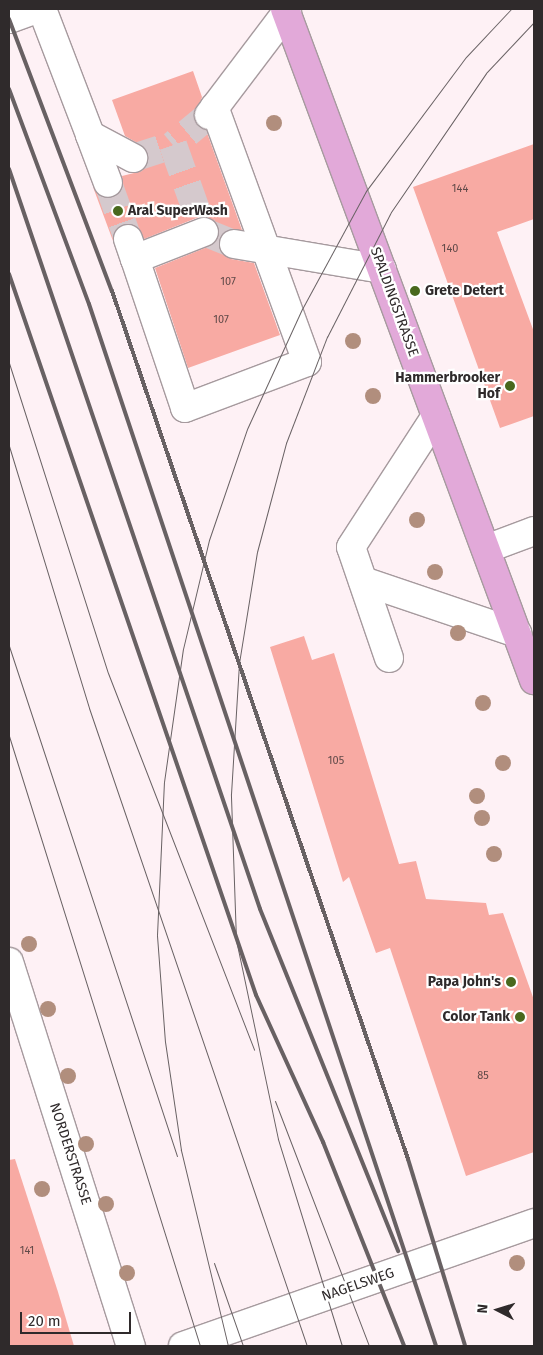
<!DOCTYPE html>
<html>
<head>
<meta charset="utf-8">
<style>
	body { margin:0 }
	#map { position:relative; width:543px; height:1355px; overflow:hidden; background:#fef1f5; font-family:"Fira Sans",sans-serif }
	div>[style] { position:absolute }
	.building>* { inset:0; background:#f8aaa3 }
	.minor-tunnel>* { height:28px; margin-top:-14px; transform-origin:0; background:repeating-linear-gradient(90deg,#d5c9cd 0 28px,transparent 0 42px) }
	.roads { filter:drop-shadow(1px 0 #a69a9e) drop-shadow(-1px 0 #a69a9e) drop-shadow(0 1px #a69a9e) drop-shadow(0 -1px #a69a9e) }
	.minor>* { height:28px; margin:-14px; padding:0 14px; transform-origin:14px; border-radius:14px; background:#fff }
	.major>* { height:28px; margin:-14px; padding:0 14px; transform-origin:14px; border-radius:14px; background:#e2a9d9 }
	.tram>* { height:1px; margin:-0.5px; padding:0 0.5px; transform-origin:0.5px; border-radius:0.5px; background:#686163 }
	.rail>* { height:4px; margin:-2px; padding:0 2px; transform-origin:2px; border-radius:2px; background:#686163 }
	.trees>* { width:16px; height:16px; margin:-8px; border-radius:50%; background:#b18e7d }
	.dots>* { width:14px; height:14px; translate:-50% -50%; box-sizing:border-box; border:2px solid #fff; border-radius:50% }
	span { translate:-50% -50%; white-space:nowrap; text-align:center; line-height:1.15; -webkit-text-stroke:4.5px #fff; paint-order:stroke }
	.number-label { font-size:11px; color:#614a49 }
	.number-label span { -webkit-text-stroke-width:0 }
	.poi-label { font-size:14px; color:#2f2a2b; font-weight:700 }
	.left { translate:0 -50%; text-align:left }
	.right { translate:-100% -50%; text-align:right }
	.street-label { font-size:14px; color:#2f2a2b }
	.frame { position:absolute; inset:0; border:10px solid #2f2a2b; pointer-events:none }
	.north { position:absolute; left:473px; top:1285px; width:50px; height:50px; -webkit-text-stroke:4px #fff; paint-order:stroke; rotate:275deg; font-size:14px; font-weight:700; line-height:20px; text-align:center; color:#2f2a2b }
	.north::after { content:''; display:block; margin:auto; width:18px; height:22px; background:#2f2a2b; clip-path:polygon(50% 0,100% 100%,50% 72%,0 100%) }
	.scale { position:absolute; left:20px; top:1312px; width:111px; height:22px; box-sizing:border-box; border:2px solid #2f2a2b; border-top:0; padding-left:6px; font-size:15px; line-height:18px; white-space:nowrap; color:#2f2a2b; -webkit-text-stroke:4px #fff; paint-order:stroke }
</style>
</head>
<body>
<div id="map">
	<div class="building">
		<div style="clip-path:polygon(193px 71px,202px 97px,194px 121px,206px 130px,242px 230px,222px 234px,219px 249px,231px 259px,254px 263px,280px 335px,188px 368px,155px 268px,210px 246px,219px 235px,218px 226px,213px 220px,199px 217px,144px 239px,138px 227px,123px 224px,116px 229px,113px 241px,93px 187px,98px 195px,114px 197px,123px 186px,122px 176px,142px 171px,149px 158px,141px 145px,125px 136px,112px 100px)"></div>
		<div style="clip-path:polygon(534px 144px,534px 219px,497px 232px,534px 332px,534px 416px,500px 428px,413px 187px)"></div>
		<div style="clip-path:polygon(304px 636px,312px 660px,334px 653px,399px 864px,416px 861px,426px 899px,486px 903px,489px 915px,503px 913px,534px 1000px,534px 1152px,466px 1176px,390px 948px,376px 953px,349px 877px,343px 882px,270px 647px)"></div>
		<div style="clip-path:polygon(15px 1159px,58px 1292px,74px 1346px,9px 1346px,9px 1160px)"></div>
	</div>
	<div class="minor-tunnel">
		<div style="left:209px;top:115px;width:47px;rotate:140.2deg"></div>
		<div style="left:173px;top:145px;width:92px;rotate:70.4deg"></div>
		<div style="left:204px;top:232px;width:32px;rotate:22deg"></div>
		<div style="left:133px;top:158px;width:42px;rotate:-18deg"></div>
		<div style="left:108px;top:183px;width:59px;rotate:70.3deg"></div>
	</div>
	<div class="roads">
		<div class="minor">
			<div style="left:42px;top:9px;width:135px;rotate:69.1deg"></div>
			<div style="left:90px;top:135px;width:49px;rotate:28.1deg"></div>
			<div style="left:9px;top:19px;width:30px;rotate:-20deg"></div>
			<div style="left:209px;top:115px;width:129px;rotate:-52.9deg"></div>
			<div style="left:90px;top:135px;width:51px;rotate:69.4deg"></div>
			<div style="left:128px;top:239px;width:21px;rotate:71deg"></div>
			<div style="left:135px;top:259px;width:74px;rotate:-21.4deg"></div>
			<div style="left:234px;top:244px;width:150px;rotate:9.6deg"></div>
			<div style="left:135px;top:259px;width:157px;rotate:71.4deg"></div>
			<div style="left:185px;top:408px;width:130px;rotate:-20.7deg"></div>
			<div style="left:307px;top:362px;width:271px;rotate:-110deg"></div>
			<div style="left:486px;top:549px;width:51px;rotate:-20.6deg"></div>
			<div style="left:363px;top:581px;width:163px;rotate:18.7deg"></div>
			<div style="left:389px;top:658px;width:117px;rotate:-108.9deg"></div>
			<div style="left:351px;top:547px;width:156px;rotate:-57deg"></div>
			<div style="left:9px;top:962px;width:403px;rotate:72.4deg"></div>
			<div style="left:183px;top:1346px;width:372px;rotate:-19.3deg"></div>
		</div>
		<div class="major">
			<div style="left:285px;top:9px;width:716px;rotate:69.64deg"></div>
		</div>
	</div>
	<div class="tram">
		<div style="left:9px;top:363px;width:325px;rotate:72.3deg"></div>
		<div style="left:108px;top:673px;width:404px;rotate:68.8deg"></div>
		<div style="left:9px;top:446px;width:274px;rotate:73deg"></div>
		<div style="left:89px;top:708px;width:674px;rotate:71.14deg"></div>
		<div style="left:9px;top:646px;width:537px;rotate:71.77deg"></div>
		<div style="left:9px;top:736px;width:639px;rotate:72.61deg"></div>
		<div style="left:275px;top:1101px;width:262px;rotate:69deg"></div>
		<div style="left:214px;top:1263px;width:88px;rotate:70.7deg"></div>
		<div style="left:228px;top:1346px;width:202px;rotate:-103.5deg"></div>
		<div style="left:181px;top:1150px;width:109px;rotate:-98.4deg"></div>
		<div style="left:165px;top:1042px;width:107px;rotate:-94.3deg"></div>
		<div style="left:157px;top:935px;width:153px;rotate:-87.4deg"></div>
		<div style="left:164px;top:782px;width:134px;rotate:-81.9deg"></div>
		<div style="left:183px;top:649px;width:112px;rotate:-76.6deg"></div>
		<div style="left:209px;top:540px;width:117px;rotate:-71.1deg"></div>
		<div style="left:247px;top:429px;width:132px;rotate:-65.4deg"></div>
		<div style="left:302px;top:309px;width:134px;rotate:-61.5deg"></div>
		<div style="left:366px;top:191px;width:167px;rotate:-53.3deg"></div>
		<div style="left:466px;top:57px;width:66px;rotate:-46.8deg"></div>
		<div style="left:342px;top:1346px;width:217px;rotate:-107.2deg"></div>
		<div style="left:278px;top:1139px;width:203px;rotate:-101.9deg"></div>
		<div style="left:236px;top:940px;width:146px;rotate:-92deg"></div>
		<div style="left:231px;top:794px;width:131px;rotate:-86.5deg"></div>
		<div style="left:239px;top:663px;width:112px;rotate:-80.8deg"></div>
		<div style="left:257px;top:552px;width:113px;rotate:-75.1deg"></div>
		<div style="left:286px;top:443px;width:114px;rotate:-68.9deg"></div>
		<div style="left:327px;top:337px;width:140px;rotate:-62.9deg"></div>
		<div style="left:391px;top:212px;width:168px;rotate:-55.6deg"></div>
		<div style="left:486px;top:73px;width:70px;rotate:-46.7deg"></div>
	</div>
	<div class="rail">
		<div style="left:9px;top:19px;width:291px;rotate:69.3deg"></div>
		<div style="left:112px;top:291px;width:917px;rotate:71.17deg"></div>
		<div style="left:408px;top:1159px;width:195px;rotate:73deg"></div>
		<div style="left:9px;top:89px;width:229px;rotate:69.6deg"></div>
		<div style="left:89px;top:304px;width:1098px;rotate:71.58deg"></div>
		<div style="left:9px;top:169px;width:781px;rotate:71.26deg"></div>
		<div style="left:260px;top:909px;width:369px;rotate:68deg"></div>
		<div style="left:9px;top:274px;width:762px;rotate:71.09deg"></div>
		<div style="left:256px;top:995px;width:162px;rotate:65.5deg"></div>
		<div style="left:323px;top:1142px;width:219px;rotate:68.3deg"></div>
	</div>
	<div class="trees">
		<div style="left:274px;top:123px"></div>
		<div style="left:353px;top:341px"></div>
		<div style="left:373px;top:396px"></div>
		<div style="left:417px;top:520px"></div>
		<div style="left:435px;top:572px"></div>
		<div style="left:458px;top:633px"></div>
		<div style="left:483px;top:703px"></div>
		<div style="left:503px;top:763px"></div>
		<div style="left:477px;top:796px"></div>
		<div style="left:482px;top:818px"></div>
		<div style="left:494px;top:854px"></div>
		<div style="left:29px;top:944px"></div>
		<div style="left:48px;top:1009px"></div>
		<div style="left:68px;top:1076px"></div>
		<div style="left:86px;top:1144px"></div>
		<div style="left:42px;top:1189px"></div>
		<div style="left:106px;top:1204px"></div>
		<div style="left:517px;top:1263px"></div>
		<div style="left:127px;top:1273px"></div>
	</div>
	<div class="dots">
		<div style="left:118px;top:211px;background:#49681d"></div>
		<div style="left:415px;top:291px;background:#49681d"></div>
		<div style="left:510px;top:386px;background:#49681d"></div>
		<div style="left:511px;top:982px;background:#49681d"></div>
		<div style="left:520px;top:1017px;background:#49681d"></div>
	</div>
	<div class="number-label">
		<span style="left:460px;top:189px">144</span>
		<span style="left:450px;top:249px">140</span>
		<span style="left:228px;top:282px">107</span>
		<span style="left:221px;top:320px">107</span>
		<span style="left:336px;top:761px">105</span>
		<span style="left:483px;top:1076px">85</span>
		<span style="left:27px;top:1251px">141</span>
	</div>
	<div class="poi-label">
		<span class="left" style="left:128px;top:211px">Aral SuperWash</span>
		<span class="left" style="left:425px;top:291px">Grete Detert</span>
		<span class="right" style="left:500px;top:386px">Hammerbrooker<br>Hof</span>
		<span class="right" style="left:501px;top:982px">Papa John's</span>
		<span class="right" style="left:510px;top:1017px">Color Tank</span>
	</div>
	<div class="street-label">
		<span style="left:394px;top:302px;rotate:70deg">SPALDINGSTRASSE</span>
		<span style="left:70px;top:1154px;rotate:72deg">NORDERSTRASSE</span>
		<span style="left:358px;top:1285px;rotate:-19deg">NAGELSWEG</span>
	</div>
	<div class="frame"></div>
	<div class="north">N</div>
	<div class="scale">20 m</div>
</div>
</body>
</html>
